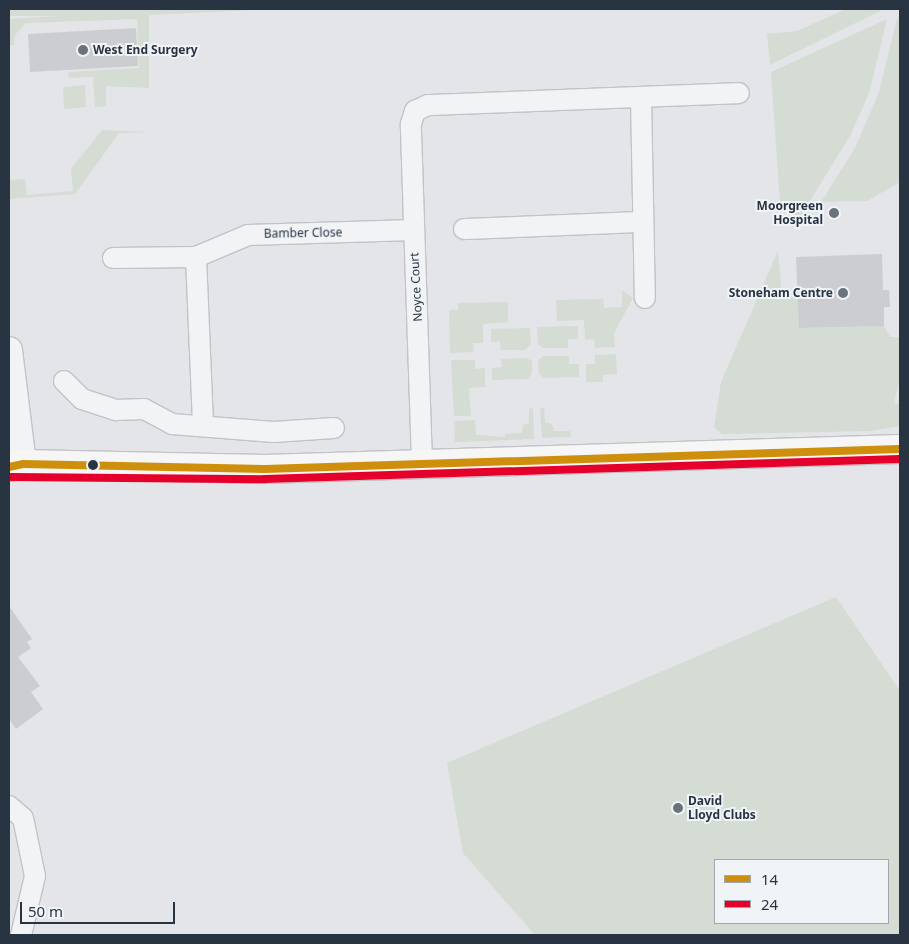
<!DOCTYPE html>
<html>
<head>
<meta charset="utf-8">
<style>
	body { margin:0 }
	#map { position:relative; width:909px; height:944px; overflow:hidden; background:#e3e5e8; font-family:"Noto Sans",sans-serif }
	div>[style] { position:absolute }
	.green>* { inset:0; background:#d4dcd3 }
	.building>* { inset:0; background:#cbcdd0 }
	.roads { filter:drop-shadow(1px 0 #c1c3c6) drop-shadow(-1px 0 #c1c3c6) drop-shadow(0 1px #c1c3c6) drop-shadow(0 -1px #c1c3c6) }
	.minor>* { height:20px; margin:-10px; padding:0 10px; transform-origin:10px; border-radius:10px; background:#f2f3f5 }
	.tertiary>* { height:26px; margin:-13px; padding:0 13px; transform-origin:13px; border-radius:13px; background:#f2f3f5 }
	.secondary>* { height:28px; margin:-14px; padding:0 14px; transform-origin:14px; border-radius:14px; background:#f6f6f7 }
	.bus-1>* { height:8px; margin:-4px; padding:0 4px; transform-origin:4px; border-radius:4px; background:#ce8f0d }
	.bus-2>* { height:8px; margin:-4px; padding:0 4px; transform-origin:4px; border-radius:4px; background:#e4002b }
	.dots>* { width:14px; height:14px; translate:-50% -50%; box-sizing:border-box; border:2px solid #f0f4f7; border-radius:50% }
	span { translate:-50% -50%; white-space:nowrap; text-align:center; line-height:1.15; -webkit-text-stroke:4px #f0f4f7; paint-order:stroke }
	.poi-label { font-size:12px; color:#293442; font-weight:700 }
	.left { translate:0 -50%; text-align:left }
	.right { translate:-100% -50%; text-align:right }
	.street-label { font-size:12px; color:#293442 }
	.frame { position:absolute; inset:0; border:10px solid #293442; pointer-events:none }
	.legend { position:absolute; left:714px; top:859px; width:175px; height:65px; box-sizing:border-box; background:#f0f4f7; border:1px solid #a0a7af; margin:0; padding:6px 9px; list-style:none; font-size:15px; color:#293442 }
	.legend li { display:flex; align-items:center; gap:10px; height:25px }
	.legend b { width:25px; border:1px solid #a0a7af }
	.scale { position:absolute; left:20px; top:902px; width:155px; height:22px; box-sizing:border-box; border:2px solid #293442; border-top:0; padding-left:6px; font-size:15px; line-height:18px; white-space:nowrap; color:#293442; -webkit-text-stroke:4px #f0f4f7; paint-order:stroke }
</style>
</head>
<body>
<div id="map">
	<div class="green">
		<div style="clip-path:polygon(9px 9px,276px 9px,149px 15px,149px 88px,106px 86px,106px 106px,95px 107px,93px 77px,69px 78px,68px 72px,139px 68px,137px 19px,26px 23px,15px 35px,14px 45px,9px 45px,9px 19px,60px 16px,9px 16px)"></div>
		<div style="clip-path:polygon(846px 9px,884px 9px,770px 65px,767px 34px,797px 31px)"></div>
		<div style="clip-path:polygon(887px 19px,869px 93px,851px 134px,800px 217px,794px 219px,780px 203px,771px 72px)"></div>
		<div style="clip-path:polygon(897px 19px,900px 19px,900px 182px,867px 201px,821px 202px,855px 148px,879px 92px)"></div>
		<div style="clip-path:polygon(85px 85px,86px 107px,64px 109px,63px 87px)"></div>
		<div style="clip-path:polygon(102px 130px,150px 132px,119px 133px,75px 194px,9px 199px,9px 180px,25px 179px,27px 195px,73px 191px,71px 169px)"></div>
		<div style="clip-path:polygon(778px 251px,782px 297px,798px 296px,799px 328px,884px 326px,890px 337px,900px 337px,900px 379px,894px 403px,900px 404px,900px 426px,870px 431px,722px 434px,714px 427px,721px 382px)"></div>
		<div style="clip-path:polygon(622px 290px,633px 298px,614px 333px,615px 347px,595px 348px,594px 339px,585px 340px,584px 320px,557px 321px,556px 300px,603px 299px,604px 308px,622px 307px)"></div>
		<div style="clip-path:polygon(508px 302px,508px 322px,483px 324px,483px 343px,473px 343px,474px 352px,450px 353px,449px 310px,458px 310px,458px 303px)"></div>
		<div style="clip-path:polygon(578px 326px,578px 339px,568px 339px,568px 348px,543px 348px,538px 344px,537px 327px)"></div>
		<div style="clip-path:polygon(530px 328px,531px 344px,525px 350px,501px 350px,500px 341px,491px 342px,491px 329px)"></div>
		<div style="clip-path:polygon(616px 354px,617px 374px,603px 375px,603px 382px,586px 382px,586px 364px,595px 364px,595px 355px)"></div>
		<div style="clip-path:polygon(543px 356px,569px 356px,569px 364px,579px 364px,579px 377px,544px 378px,539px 374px,538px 361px)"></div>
		<div style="clip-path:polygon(527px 358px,532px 361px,532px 374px,527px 379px,492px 380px,492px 368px,502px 367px,501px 359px)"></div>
		<div style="clip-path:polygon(451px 360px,475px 360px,475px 369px,485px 368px,485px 387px,469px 388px,471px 416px,454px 416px)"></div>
		<div style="clip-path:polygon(533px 408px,534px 439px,455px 442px,454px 421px,475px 420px,476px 435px,505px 437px,505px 434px,522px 433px,523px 425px,529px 423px,529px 409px)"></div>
		<div style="clip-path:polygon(540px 408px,544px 408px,545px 422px,552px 424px,554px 431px,570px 431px,571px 437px,542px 438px)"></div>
		<div style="clip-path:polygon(evenodd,836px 597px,900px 691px,900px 935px,535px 935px,463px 853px,447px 763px,836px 597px,715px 860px,888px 860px,888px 923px,715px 923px,715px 860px)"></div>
	</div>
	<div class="building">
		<div style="clip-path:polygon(136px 28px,138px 66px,30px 72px,28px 34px)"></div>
		<div style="clip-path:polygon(882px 254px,883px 290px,889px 290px,890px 307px,884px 307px,884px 326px,799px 328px,796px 257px)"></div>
		<div style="clip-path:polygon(9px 606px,32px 639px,27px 642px,31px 648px,18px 657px,40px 686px,31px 692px,43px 709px,16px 729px,9px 719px)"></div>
	</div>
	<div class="roads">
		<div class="minor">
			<div style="left:641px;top:97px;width:201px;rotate:88.9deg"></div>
			<div style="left:464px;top:229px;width:178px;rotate:-2.3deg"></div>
			<div style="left:196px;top:257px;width:167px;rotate:87.6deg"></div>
			<div style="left:113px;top:258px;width:83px;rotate:-0.7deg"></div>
			<div style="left:196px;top:257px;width:56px;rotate:-22.9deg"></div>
			<div style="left:248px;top:235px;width:166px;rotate:-1.7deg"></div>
			<div style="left:64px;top:381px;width:25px;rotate:45deg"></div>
			<div style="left:82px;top:399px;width:36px;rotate:18deg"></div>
			<div style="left:116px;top:410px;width:28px;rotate:-2deg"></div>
			<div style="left:144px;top:409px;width:32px;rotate:28deg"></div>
			<div style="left:172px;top:424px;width:102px;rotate:4.5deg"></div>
			<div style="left:274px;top:432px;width:60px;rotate:-3.8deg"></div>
			<div style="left:422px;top:463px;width:339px;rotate:-91.9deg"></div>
			<div style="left:411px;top:124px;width:14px;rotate:-73deg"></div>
			<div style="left:415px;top:111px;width:14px;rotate:-25deg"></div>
			<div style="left:428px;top:105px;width:311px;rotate:-2.2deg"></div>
			<div style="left:9px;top:806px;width:18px;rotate:41deg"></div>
			<div style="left:23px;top:818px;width:59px;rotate:78.3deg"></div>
			<div style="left:35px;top:876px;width:61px;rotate:103.3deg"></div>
		</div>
		<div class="tertiary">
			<div style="left:9px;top:350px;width:115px;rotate:83deg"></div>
		</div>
		<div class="secondary">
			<div style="left:9px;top:467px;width:14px;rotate:-12deg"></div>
			<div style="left:23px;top:464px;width:242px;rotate:1.2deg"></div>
			<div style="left:265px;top:469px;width:635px;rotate:-1.8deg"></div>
		</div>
	</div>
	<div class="bus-1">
		<div style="left:9px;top:467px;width:14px;rotate:-12deg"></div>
		<div style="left:23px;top:464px;width:242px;rotate:1.2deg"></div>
		<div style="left:265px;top:469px;width:635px;rotate:-1.8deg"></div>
	</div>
	<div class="bus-2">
		<div style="left:11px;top:477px;width:254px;rotate:0.5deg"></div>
		<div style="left:265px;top:479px;width:635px;rotate:-1.8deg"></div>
	</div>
	<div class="dots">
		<div style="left:83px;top:50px;background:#6a727c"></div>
		<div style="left:834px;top:213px;background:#6a727c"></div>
		<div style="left:843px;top:293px;background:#6a727c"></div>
		<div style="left:93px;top:465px;background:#293442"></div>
		<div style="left:678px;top:808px;background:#6a727c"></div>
	</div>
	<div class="poi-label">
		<span class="left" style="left:93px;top:50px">West End Surgery</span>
		<span class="right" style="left:823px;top:213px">Moorgreen<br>Hospital</span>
		<span class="right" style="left:833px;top:293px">Stoneham Centre</span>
		<span class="left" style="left:688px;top:808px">David<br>Lloyd Clubs</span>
	</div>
	<div class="street-label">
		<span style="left:303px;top:233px;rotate:-1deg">Bamber Close</span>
		<span style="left:416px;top:287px;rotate:-93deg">Noyce Court</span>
	</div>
	<div class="frame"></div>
	<ul class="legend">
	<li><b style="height:6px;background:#ce8f0d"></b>14</li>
	<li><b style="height:6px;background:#e4002b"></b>24</li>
	</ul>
	<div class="scale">50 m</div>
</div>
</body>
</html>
